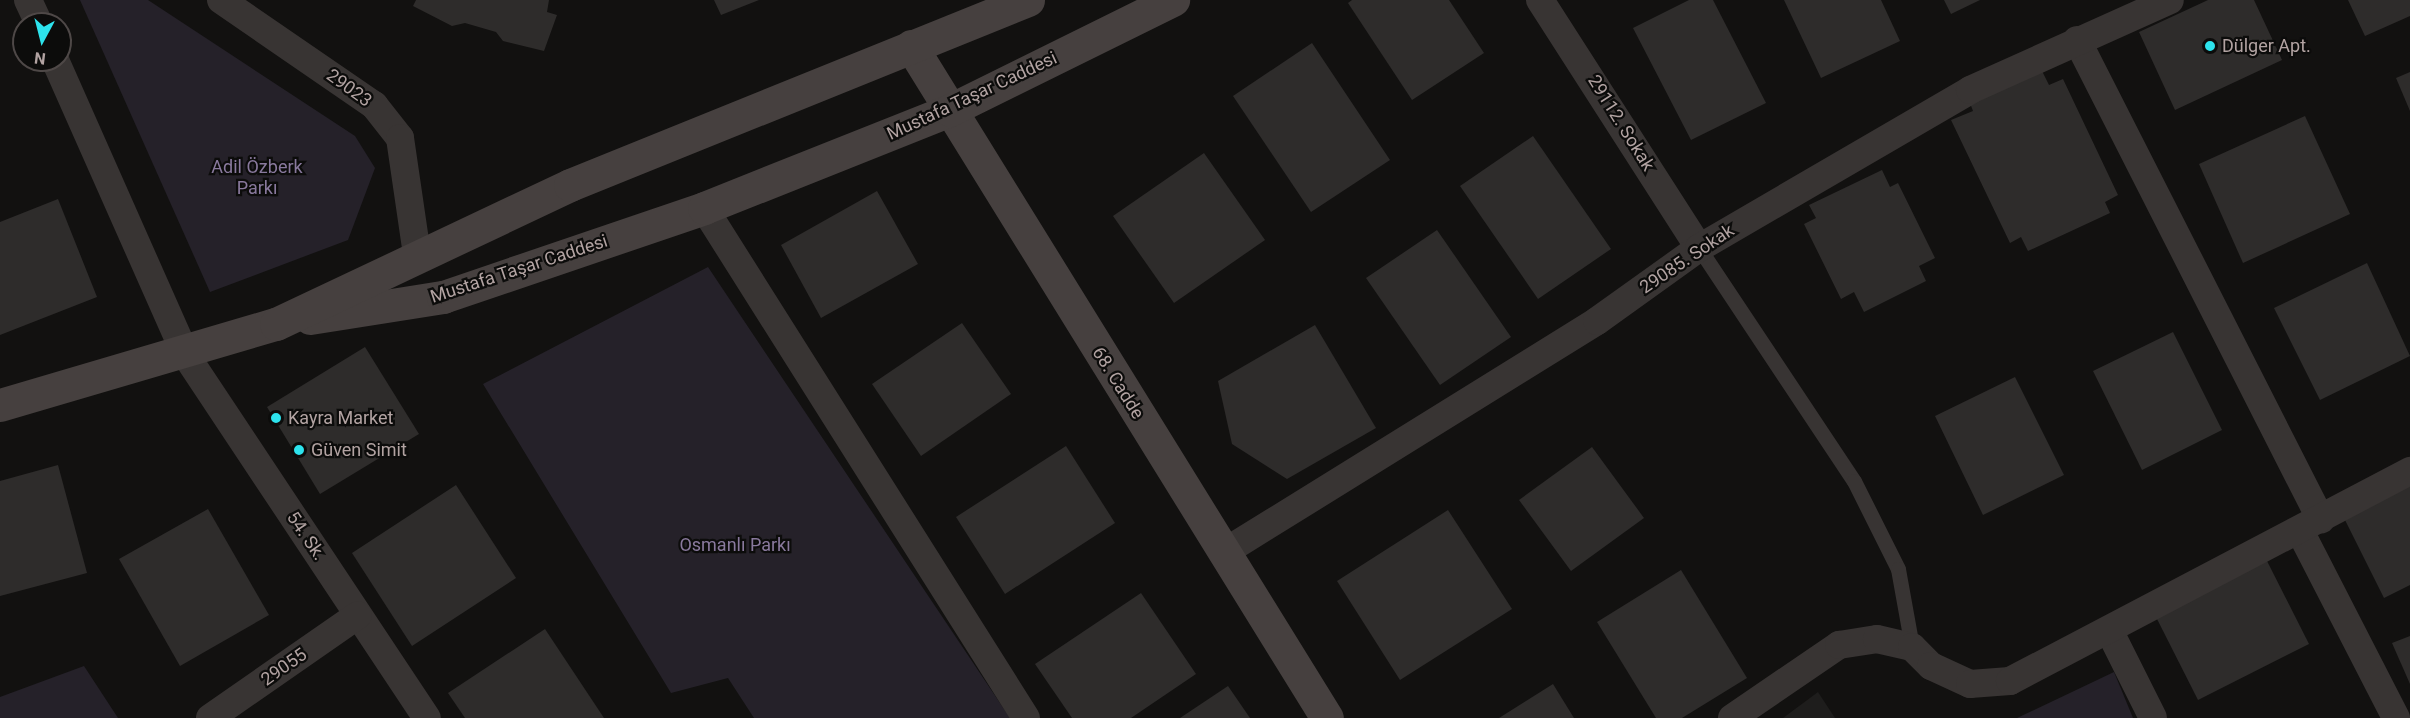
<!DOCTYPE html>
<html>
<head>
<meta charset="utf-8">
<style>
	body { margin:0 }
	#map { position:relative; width:2410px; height:718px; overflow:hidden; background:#121110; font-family:Roboto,sans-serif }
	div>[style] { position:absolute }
	.built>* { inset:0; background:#1e1d1c }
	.green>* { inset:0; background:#252129 }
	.building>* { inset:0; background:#2e2c2b }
	.lane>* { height:15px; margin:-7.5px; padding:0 7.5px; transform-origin:7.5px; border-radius:7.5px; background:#383433 }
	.street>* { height:28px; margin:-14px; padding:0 14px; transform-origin:14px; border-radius:14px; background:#383433 }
	.secondary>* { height:33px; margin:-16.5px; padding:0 16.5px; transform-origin:16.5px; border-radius:16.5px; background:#46403f }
	.dots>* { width:16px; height:16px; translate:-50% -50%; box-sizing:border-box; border:3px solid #0c0c0b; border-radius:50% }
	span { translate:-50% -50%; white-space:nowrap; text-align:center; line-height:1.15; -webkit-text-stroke:4.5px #0c0c0b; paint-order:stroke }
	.poi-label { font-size:18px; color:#b2a3a2 }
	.left { translate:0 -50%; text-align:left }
	.street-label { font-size:18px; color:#b2a3a2 }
	.park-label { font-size:18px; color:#89799d }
	.north { position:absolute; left:12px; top:12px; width:60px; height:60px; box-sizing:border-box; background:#0c0c0b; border:2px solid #4e4847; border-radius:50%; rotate:187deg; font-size:16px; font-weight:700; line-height:24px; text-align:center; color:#b2a3a2 }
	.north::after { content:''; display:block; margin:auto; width:21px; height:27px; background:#2de3ed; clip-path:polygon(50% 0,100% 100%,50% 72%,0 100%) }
</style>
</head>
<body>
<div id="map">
	<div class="built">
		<div style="clip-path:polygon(1818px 692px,1835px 718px,1783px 718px)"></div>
	</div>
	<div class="green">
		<div style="clip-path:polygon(80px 0,148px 0,355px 136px,375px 168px,348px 240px,210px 292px)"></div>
		<div style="clip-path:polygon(708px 267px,1010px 718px,754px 718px,728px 678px,671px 693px,483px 384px)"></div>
		<div style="clip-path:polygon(84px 666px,118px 718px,0 718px,0 697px)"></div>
		<div style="clip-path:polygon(2114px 672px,2133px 718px,2017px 718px)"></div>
	</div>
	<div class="building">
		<div style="clip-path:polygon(416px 0,549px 0,547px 12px,557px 15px,544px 51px,503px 41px,496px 32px,465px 23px,452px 26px,413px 6px)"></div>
		<div style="clip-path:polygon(714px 0,759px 0,721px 15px)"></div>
		<div style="clip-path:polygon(1352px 0,1449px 0,1484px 53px,1412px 100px,1348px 3px)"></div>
		<div style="clip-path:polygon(1689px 0,1713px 0,1766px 103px,1691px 140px,1633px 28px)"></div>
		<div style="clip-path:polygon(1784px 0,1881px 0,1900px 41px,1821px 78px)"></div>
		<div style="clip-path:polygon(1944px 0,1980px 0,1951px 14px)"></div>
		<div style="clip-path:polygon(2208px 0,2254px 0,2282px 60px,2175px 110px,2139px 32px)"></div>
		<div style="clip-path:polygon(2348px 0,2410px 0,2410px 16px,2365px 36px)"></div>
		<div style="clip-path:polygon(1312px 43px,1390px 160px,1311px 212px,1233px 96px)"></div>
		<div style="clip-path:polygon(2041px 69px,2049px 85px,2063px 79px,2118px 195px,2105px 202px,2110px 213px,2028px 251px,2021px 237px,2010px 243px,1951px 120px,1973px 111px,1970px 103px)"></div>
		<div style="clip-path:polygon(2410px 72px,2410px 111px,2396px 78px)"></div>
		<div style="clip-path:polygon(2305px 116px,2350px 214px,2243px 263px,2199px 164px)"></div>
		<div style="clip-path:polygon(1533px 136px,1611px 249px,1538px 299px,1460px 186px)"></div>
		<div style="clip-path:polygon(1204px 153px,1265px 240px,1174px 303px,1113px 216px)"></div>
		<div style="clip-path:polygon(1882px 170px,1890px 187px,1898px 183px,1935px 258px,1919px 266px,1926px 281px,1864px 312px,1854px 292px,1841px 299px,1804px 224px,1816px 218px,1809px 205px)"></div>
		<div style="clip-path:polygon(877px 191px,918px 264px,821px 318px,781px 245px)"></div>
		<div style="clip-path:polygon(58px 199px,97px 297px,0 335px,0 222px)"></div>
		<div style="clip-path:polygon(1437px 230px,1511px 337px,1440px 385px,1366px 278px)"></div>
		<div style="clip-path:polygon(2367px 263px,2410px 356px,2320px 400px,2274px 308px)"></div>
		<div style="clip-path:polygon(962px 323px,1011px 394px,921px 456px,872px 384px)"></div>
		<div style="clip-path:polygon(1315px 325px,1376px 428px,1287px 479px,1232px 444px,1218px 381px)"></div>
		<div style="clip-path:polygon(2173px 332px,2222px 430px,2142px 470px,2093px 371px)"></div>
		<div style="clip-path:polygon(365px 347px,419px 434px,320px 494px,267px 407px)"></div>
		<div style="clip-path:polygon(2015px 377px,2064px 475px,1983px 515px,1935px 416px)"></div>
		<div style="clip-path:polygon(1066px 446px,1115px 523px,1005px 594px,956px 517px)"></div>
		<div style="clip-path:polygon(1592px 447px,1644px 518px,1571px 571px,1519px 500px)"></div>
		<div style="clip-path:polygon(58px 465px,87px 573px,0 596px,0 481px)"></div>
		<div style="clip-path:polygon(2410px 482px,2410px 585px,2384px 598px,2343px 516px)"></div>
		<div style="clip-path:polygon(456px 485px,516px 578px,412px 646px,352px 553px)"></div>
		<div style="clip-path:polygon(208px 509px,269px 615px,180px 666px,119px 559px)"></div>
		<div style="clip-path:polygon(1448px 510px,1512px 609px,1400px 680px,1337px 581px)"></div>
		<div style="clip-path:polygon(2266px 559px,2309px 644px,2198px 700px,2155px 615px)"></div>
		<div style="clip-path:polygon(1681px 570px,1747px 678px,1682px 718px,1656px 718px,1597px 622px)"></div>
		<div style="clip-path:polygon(1141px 593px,1196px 674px,1131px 718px,1072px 718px,1035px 664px)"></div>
		<div style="clip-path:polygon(545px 629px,604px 718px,465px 718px,448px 693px)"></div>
		<div style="clip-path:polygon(2410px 636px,2410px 684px,2392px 643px)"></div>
		<div style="clip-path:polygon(1553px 684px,1574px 718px,1499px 718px)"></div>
		<div style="clip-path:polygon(1228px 686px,1250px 718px,1180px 718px)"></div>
	</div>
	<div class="lane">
		<div style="left:1699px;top:248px;width:280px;rotate:56.4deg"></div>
		<div style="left:1854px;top:481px;width:98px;rotate:63.4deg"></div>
		<div style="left:1898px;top:569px;width:79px;rotate:79.8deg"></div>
	</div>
	<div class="street">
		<div style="left:28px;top:0;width:26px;rotate:65deg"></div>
		<div style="left:221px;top:0;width:186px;rotate:34.5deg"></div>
		<div style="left:374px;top:105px;width:42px;rotate:51.8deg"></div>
		<div style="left:400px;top:138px;width:118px;rotate:81.7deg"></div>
		<div style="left:1540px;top:0;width:295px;rotate:57.3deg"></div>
		<div style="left:2077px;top:40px;width:538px;rotate:63.05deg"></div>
		<div style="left:55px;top:60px;width:321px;rotate:66.1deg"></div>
		<div style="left:185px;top:354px;width:437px;rotate:56.4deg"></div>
		<div style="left:704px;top:208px;width:603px;rotate:57.73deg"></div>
		<div style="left:2300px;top:531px;width:210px;rotate:62.8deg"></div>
		<div style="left:1223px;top:553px;width:440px;rotate:-31.8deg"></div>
		<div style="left:1597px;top:321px;width:125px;rotate:-35.6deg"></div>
		<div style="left:1699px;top:248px;width:314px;rotate:-30.2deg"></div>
		<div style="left:1970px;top:90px;width:219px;rotate:-24.2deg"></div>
		<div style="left:2109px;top:630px;width:98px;rotate:63.4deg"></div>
		<div style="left:210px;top:718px;width:180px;rotate:-34.8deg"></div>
		<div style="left:1732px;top:718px;width:130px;rotate:-34.3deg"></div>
		<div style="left:1839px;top:645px;width:38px;rotate:-9deg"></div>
		<div style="left:1877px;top:639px;width:36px;rotate:13deg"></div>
		<div style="left:1912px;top:647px;width:27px;rotate:45deg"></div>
		<div style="left:1931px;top:666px;width:43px;rotate:24.8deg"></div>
		<div style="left:1970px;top:684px;width:40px;rotate:-4.3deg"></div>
		<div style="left:2010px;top:681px;width:452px;rotate:-27.7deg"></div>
	</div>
	<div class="secondary">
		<div style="left:911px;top:46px;width:790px;rotate:58.24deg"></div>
		<div style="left:310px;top:318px;width:135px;rotate:-9deg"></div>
		<div style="left:443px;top:297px;width:276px;rotate:-18.8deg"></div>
		<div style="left:704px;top:208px;width:265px;rotate:-21.7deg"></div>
		<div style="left:950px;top:110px;width:249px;rotate:-26.3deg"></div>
		<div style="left:0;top:405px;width:288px;rotate:-16.4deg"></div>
		<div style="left:276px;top:324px;width:325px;rotate:-25.3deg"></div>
		<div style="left:570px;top:185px;width:494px;rotate:-22deg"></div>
	</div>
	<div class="dots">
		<div style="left:2210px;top:46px;background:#2de3ed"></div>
		<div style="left:276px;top:418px;background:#2de3ed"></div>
		<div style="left:299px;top:450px;background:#2de3ed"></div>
	</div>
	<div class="poi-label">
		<span class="left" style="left:2222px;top:46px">Dülger Apt.</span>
		<span class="left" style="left:288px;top:418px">Kayra Market</span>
		<span class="left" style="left:311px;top:450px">Güven Simit</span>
	</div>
	<div class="street-label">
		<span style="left:349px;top:88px;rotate:36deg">29023</span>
		<span style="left:972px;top:96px;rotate:-25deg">Mustafa Taşar Caddesi</span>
		<span style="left:1621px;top:123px;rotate:58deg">29112. Sokak</span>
		<span style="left:1687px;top:259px;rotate:-34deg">29085. Sokak</span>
		<span style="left:519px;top:269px;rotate:-18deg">Mustafa Taşar Caddesi</span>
		<span style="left:1118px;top:383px;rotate:58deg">68. Cadde</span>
		<span style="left:306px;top:536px;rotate:56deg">54. Sk.</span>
		<span style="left:284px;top:667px;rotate:-35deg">29055</span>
	</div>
	<div class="park-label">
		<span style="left:257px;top:178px">Adil Özberk<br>Parkı</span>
		<span style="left:735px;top:545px">Osmanlı Parkı</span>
	</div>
	<div class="north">N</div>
</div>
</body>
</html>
